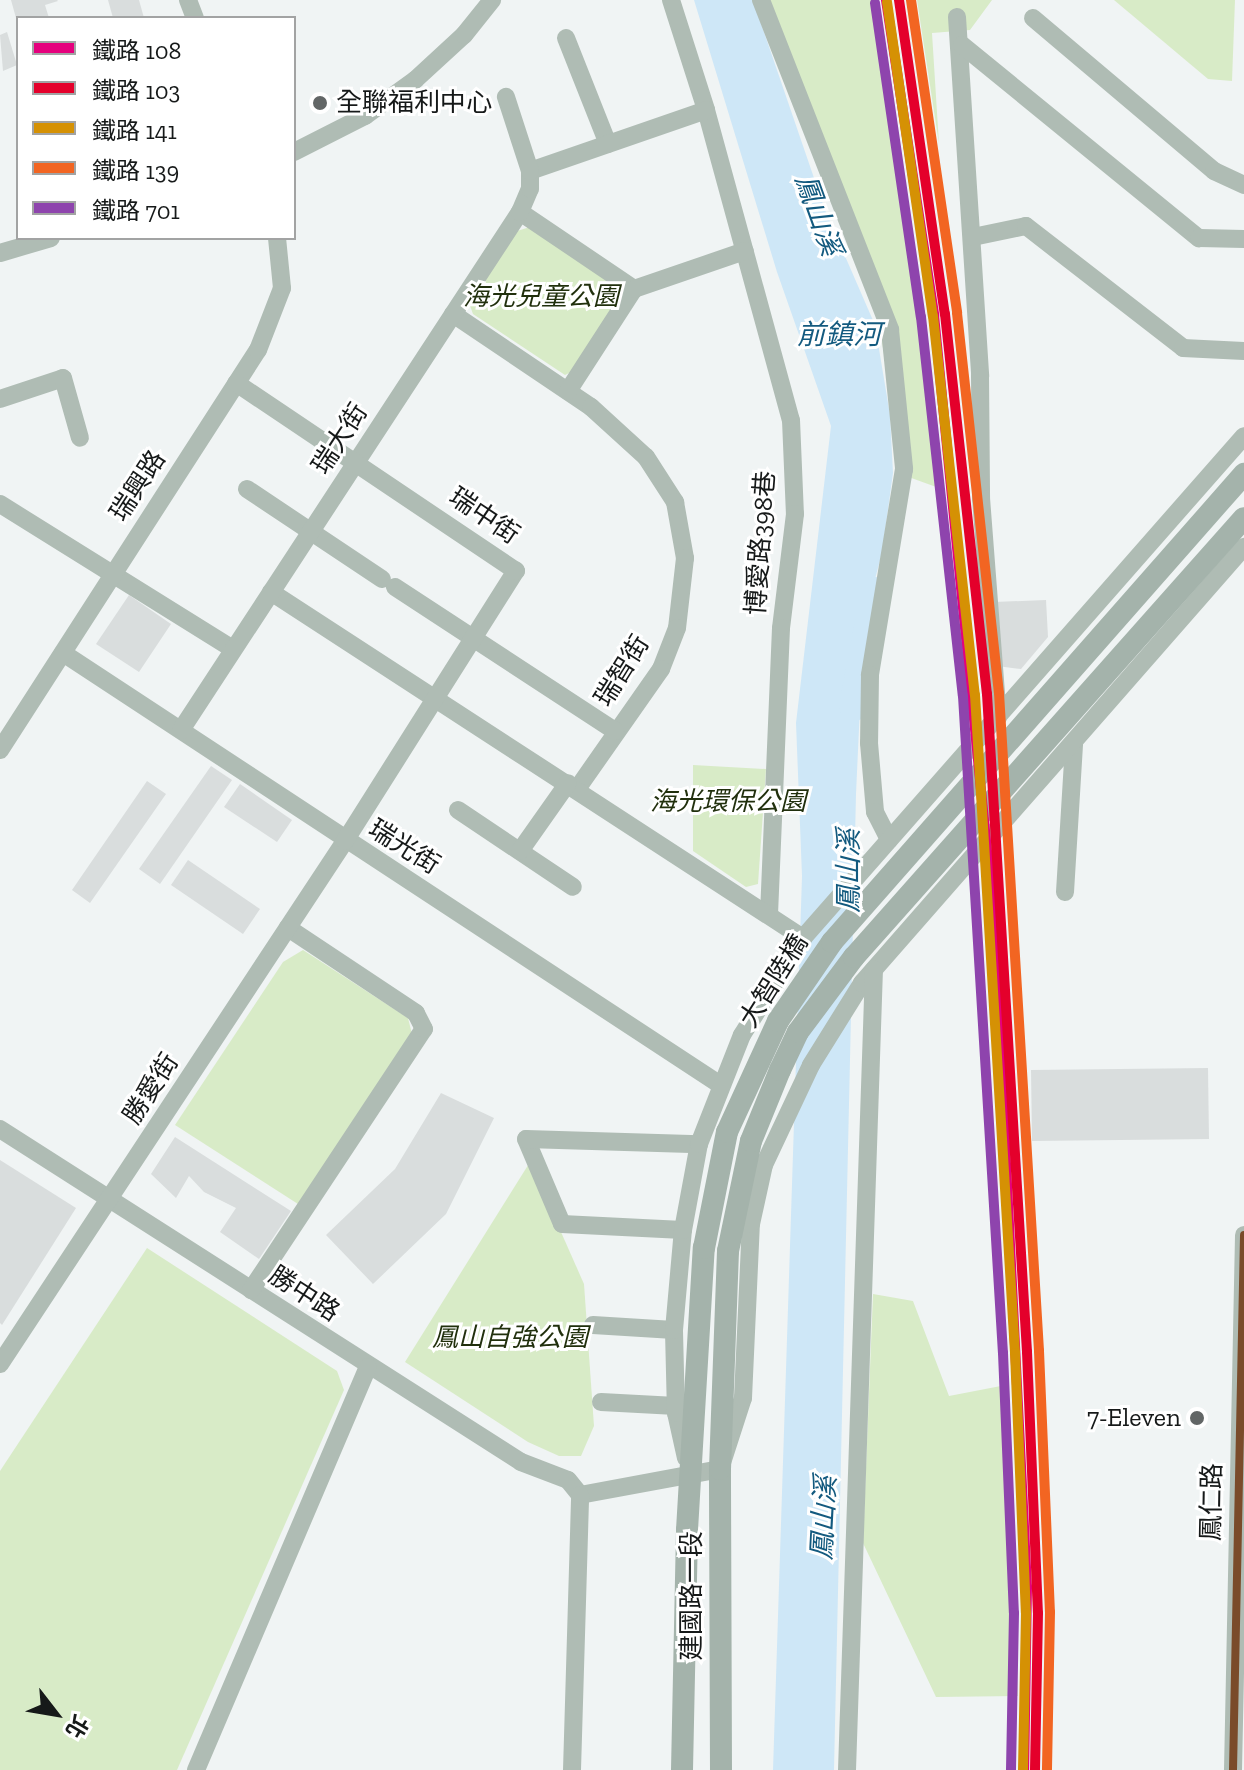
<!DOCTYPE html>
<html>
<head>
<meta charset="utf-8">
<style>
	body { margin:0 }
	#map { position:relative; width:1244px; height:1770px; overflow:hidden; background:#f0f4f4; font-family:"Zilla Slab","Noto Sans TC",serif }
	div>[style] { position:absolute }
	.green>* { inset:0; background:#d8ebc7 }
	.water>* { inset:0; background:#cee7f7 }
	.river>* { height:30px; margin:-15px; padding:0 15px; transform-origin:15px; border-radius:15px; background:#cee7f7 }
	.building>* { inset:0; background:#d9dddd }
	.minor>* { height:18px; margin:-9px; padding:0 9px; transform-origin:9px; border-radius:9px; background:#afbcb4 }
	.major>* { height:22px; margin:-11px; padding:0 11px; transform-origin:11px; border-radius:11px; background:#a4b3ab }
	.bus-1>* { height:8px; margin:-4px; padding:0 4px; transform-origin:4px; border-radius:4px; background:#7a4b2a }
	.rail-1>* { height:10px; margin:-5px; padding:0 5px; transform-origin:5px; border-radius:5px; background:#e5007d }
	.rail-2>* { height:10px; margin:-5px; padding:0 5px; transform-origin:5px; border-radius:5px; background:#e4002b }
	.rail-3>* { height:10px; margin:-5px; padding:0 5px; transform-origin:5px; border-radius:5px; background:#d59104 }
	.rail-4>* { height:10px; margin:-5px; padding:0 5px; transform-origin:5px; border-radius:5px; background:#f26522 }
	.rail-5>* { height:10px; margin:-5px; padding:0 5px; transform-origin:5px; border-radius:5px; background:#8e44ad }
	.dots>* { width:22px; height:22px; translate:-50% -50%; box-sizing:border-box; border:4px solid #fff; border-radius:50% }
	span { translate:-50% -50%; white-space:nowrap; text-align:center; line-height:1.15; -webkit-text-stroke:6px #fff; paint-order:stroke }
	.poi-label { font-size:26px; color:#161919 }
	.left { translate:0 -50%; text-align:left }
	.right { translate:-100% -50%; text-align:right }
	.park-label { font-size:26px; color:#21300d; font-style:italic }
	.street-label { font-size:26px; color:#161919 }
	.water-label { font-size:28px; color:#135a7f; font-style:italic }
	.legend { position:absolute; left:16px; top:16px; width:280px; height:224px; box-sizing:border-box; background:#fff; border:2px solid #a2a3a3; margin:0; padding:10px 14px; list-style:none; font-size:24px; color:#161919 }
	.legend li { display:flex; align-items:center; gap:16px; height:40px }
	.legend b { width:40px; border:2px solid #a2a3a3 }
	.north { position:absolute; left:16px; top:1674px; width:80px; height:80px; -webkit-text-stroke:6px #fff; paint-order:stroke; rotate:121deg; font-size:22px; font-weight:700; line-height:32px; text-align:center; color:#161919 }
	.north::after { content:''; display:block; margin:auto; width:28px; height:36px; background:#161919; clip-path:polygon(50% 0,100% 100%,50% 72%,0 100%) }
</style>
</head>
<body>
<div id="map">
	<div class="green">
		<div style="clip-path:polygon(769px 0,876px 0,939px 488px,903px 475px,876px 304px)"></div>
		<div style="clip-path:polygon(917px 0,992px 0,970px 30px,932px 33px,939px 144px)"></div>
		<div style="clip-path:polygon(1114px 0,1235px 0,1232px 81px,1208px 79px)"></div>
		<div style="clip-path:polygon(530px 227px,620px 289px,620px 301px,577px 369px,565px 375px,473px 314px,469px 303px,517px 231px)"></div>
		<div style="clip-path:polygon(693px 765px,766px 769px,758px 884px,746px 887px,693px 851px)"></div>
		<div style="clip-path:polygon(303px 950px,408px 1018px,412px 1034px,298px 1204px,175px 1125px,283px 962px)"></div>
		<div style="clip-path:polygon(530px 1162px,584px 1284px,594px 1426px,581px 1456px,559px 1456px,528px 1442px,405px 1362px)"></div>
		<div style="clip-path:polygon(147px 1248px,337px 1371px,344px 1390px,177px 1770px,0 1770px,0 1471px)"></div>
		<div style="clip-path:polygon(873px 1294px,913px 1301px,949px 1396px,1006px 1385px,1018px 1696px,936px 1697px,863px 1543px)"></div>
	</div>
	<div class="water">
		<div style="clip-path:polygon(694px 0,753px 0,825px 210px,875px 325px,890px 415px,893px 473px,882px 553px,864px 620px,856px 794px,834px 1770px,773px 1770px,802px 876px,796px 723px,831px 426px,777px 272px)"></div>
	</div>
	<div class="river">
		<div style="left:854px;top:706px;width:116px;rotate:-79.1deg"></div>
	</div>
	<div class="building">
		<div style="clip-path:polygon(11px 0,57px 0,58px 1px,45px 5px,49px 18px,16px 18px)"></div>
		<div style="clip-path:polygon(108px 0,139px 0,144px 18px,113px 18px)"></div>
		<div style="clip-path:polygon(7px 32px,17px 65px,3px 71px,0 35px)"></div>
		<div style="clip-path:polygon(129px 595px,171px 624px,139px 672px,96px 644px)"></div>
		<div style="clip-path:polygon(1046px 600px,1048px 637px,1021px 669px,997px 666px,994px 602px)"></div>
		<div style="clip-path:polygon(211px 766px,232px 780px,160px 884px,139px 869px)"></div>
		<div style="clip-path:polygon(147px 781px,166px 794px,90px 903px,72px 890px)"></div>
		<div style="clip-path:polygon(240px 784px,292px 820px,277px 842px,224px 807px)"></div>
		<div style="clip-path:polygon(188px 860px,260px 909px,243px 934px,171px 885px)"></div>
		<div style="clip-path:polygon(1208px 1068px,1209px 1139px,1032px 1141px,1031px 1070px)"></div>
		<div style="clip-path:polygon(441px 1093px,494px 1118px,446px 1214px,373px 1284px,326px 1235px,395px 1169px)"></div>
		<div style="clip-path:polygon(175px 1137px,291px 1211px,259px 1259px,220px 1232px,236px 1208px,204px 1192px,189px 1176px,176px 1198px,151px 1174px)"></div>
		<div style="clip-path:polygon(0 1160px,76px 1208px,2px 1325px,0 1323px)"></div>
	</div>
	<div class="minor">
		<div style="left:188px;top:0;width:19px;rotate:69deg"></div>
		<div style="left:671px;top:0;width:115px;rotate:72.3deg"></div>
		<div style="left:706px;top:110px;width:321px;rotate:74.7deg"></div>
		<div style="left:791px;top:420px;width:94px;rotate:87.6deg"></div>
		<div style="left:795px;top:514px;width:115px;rotate:97deg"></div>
		<div style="left:781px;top:628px;width:287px;rotate:92.4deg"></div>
		<div style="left:761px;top:0;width:354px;rotate:68.6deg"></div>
		<div style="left:890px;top:330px;width:140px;rotate:84.2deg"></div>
		<div style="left:904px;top:469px;width:209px;rotate:99.4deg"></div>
		<div style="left:870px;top:675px;width:68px;rotate:90.8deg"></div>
		<div style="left:869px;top:743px;width:69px;rotate:85deg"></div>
		<div style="left:875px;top:812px;width:31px;rotate:63deg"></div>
		<div style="left:957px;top:17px;width:360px;rotate:86.3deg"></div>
		<div style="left:980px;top:376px;width:122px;rotate:89.5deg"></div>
		<div style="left:981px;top:498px;width:220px;rotate:85.6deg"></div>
		<div style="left:1033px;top:18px;width:237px;rotate:40.2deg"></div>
		<div style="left:1214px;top:171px;width:33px;rotate:25deg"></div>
		<div style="left:566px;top:38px;width:114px;rotate:68.4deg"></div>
		<div style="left:962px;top:45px;width:306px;rotate:39.2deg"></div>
		<div style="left:1199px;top:238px;width:45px;rotate:1.3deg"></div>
		<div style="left:294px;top:152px;width:80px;rotate:-26.9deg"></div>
		<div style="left:365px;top:116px;width:62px;rotate:-35.8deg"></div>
		<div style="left:415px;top:80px;width:67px;rotate:-42.6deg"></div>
		<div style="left:464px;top:35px;width:45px;rotate:-51.3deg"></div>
		<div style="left:530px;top:171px;width:186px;rotate:-19.1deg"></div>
		<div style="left:520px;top:212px;width:138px;rotate:34deg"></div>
		<div style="left:973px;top:237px;width:54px;rotate:-11.7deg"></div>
		<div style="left:1026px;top:226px;width:199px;rotate:37.8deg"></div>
		<div style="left:1183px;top:348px;width:61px;rotate:2.8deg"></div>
		<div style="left:0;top:253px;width:53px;rotate:-16.4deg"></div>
		<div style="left:453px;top:314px;width:166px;rotate:34deg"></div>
		<div style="left:591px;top:407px;width:74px;rotate:42.3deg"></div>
		<div style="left:646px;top:457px;width:54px;rotate:57.2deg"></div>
		<div style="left:675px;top:502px;width:57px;rotate:79.9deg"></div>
		<div style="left:685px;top:558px;width:70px;rotate:96.5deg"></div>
		<div style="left:677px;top:628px;width:44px;rotate:111.3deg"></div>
		<div style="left:661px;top:669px;width:146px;rotate:125deg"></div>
		<div style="left:568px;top:391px;width:121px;rotate:-57.1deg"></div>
		<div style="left:634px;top:289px;width:117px;rotate:-18.9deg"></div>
		<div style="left:0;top:399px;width:66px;rotate:-18.4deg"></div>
		<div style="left:63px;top:378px;width:62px;rotate:74.2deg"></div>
		<div style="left:247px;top:489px;width:162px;rotate:33.7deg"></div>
		<div style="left:0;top:504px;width:274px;rotate:31.9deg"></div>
		<div style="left:395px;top:587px;width:263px;rotate:33.2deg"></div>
		<div style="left:271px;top:592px;width:635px;rotate:33.04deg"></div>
		<div style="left:63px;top:653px;width:785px;rotate:33.31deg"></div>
		<div style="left:181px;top:730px;width:619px;rotate:-56.8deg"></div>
		<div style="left:520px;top:212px;width:25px;rotate:-67deg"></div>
		<div style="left:530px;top:189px;width:18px;rotate:-90deg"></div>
		<div style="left:530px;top:171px;width:78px;rotate:-108deg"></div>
		<div style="left:0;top:750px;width:476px;rotate:-57.2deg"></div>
		<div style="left:258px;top:350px;width:66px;rotate:-68.8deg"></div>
		<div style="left:282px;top:288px;width:50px;rotate:-95.7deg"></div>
		<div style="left:458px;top:810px;width:138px;rotate:33.8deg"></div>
		<div style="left:520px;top:851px;width:83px;rotate:-54.8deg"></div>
		<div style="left:1065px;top:892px;width:148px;rotate:-86.5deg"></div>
		<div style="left:0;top:1129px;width:618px;rotate:32.58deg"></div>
		<div style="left:521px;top:1462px;width:50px;rotate:21deg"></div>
		<div style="left:568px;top:1480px;width:19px;rotate:51deg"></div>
		<div style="left:526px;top:1139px;width:92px;rotate:67deg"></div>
		<div style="left:562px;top:1224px;width:121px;rotate:2.8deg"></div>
		<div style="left:526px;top:1139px;width:173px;rotate:1.7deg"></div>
		<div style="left:251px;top:1290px;width:313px;rotate:-56.5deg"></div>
		<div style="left:424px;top:1029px;width:18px;rotate:-117deg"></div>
		<div style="left:416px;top:1013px;width:154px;rotate:-146.4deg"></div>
		<div style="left:593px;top:1325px;width:81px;rotate:3.5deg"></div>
		<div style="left:0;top:1364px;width:627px;rotate:-56.59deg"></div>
		<div style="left:345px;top:841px;width:320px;rotate:-57.7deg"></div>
		<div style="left:516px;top:571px;width:337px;rotate:-146.1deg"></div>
		<div style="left:601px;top:1402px;width:75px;rotate:3.1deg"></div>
		<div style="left:686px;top:1458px;width:46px;rotate:-102.5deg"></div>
		<div style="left:676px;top:1413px;width:83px;rotate:-91.4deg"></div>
		<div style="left:674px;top:1330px;width:100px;rotate:-84.9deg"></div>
		<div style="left:683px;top:1230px;width:87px;rotate:-79.5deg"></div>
		<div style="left:699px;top:1144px;width:117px;rotate:-68.5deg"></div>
		<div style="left:742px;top:1035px;width:115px;rotate:-57.8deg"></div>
		<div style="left:803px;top:938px;width:668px;rotate:-48.7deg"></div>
		<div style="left:580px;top:1495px;width:142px;rotate:-10.5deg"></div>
		<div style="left:720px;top:1469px;width:75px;rotate:-72.1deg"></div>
		<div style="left:743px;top:1398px;width:174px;rotate:-87.4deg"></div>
		<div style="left:751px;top:1224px;width:60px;rotate:-77.6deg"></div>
		<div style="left:764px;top:1165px;width:110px;rotate:-64.8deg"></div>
		<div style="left:811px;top:1065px;width:97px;rotate:-58.1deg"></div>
		<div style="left:862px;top:983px;width:580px;rotate:-48.78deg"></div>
		<div style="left:196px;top:1770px;width:438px;rotate:-66.9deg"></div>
		<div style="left:572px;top:1770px;width:275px;rotate:-88.3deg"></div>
		<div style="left:847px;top:1770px;width:801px;rotate:-88.07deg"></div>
		<div style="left:1233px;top:1770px;width:535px;rotate:-88.82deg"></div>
	</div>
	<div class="major">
		<div style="left:682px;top:1770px;width:240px;rotate:-88.8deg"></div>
		<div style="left:687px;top:1530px;width:283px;rotate:-86.6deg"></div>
		<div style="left:704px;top:1248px;width:118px;rotate:-78.8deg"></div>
		<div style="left:727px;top:1132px;width:122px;rotate:-65.3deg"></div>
		<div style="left:778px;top:1021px;width:96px;rotate:-55.6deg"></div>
		<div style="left:832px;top:942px;width:624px;rotate:-48.64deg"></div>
		<div style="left:721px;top:1770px;width:301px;rotate:-90.2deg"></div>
		<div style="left:720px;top:1469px;width:218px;rotate:-87.9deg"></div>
		<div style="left:728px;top:1251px;width:112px;rotate:-78.2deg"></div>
		<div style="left:751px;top:1141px;width:77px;rotate:-67.8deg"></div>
		<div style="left:780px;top:1070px;width:42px;rotate:-64.7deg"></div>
		<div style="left:798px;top:1032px;width:94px;rotate:-53.3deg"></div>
		<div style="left:854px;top:957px;width:587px;rotate:-48.38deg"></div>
	</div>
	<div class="bus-1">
		<div style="left:1233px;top:1770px;width:535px;rotate:-88.82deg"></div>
	</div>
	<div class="rail-1">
		<div style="left:886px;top:0;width:319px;rotate:81.3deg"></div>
		<div style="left:934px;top:315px;width:610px;rotate:84.35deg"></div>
		<div style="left:994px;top:922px;width:666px;rotate:87.16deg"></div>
		<div style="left:1027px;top:1587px;width:183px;rotate:90.9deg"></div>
	</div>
	<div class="rail-2">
		<div style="left:899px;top:0;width:317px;rotate:81.7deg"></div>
		<div style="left:945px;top:314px;width:382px;rotate:83.7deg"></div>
		<div style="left:987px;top:694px;width:659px;rotate:86.52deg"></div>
		<div style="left:1027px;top:1352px;width:261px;rotate:87.6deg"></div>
		<div style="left:1038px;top:1613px;width:157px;rotate:91.1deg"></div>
	</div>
	<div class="rail-3">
		<div style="left:887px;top:2px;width:317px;rotate:81.7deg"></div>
		<div style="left:933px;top:316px;width:381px;rotate:83.7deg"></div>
		<div style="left:975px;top:695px;width:659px;rotate:86.52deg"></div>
		<div style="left:1015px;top:1353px;width:260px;rotate:87.6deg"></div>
		<div style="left:1026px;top:1613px;width:157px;rotate:91.1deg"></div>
	</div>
	<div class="rail-4">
		<div style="left:911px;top:0;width:316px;rotate:81.6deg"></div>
		<div style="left:957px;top:313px;width:382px;rotate:83.7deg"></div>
		<div style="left:999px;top:693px;width:659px;rotate:86.52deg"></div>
		<div style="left:1039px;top:1351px;width:261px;rotate:87.6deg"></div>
		<div style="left:1050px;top:1612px;width:158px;rotate:91.1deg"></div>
	</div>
	<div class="rail-5">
		<div style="left:875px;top:3px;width:317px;rotate:81.7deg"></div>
		<div style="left:921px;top:317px;width:381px;rotate:83.7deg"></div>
		<div style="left:963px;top:696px;width:658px;rotate:86.52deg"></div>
		<div style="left:1003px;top:1353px;width:260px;rotate:87.6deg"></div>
		<div style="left:1014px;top:1613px;width:157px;rotate:91.1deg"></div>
	</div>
	<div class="dots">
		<div style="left:320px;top:103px;background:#626666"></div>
		<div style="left:1197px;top:1418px;background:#626666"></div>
	</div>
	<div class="poi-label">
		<span class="left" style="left:336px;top:103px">全聯福利中心</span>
		<span class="right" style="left:1181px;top:1418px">7-Eleven</span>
	</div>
	<div class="park-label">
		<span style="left:541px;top:297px">海光兒童公園</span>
		<span style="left:728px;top:802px">海光環保公園</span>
		<span style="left:510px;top:1338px">鳳山自強公園</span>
	</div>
	<div class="street-label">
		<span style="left:340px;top:439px;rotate:-57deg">瑞大街</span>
		<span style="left:138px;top:486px;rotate:-57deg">瑞興路</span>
		<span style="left:484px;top:516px;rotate:34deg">瑞中街</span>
		<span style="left:761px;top:543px;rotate:-86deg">博愛路398巷</span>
		<span style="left:622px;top:671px;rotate:-58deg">瑞智街</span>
		<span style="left:404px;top:847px;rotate:32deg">瑞光街</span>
		<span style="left:774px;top:981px;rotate:-58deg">大智陸橋</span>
		<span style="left:151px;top:1089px;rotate:-57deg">勝愛街</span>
		<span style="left:304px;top:1294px;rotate:33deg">勝中路</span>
		<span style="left:1212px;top:1502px;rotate:-89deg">鳳仁路</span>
		<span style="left:692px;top:1596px;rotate:-90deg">建國路一段</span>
	</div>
	<div class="water-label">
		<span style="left:818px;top:215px;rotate:70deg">鳳山溪</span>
		<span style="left:839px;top:335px">前鎮河</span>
		<span style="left:849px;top:871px;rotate:-90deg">鳳山溪</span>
		<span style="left:824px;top:1518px;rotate:-87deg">鳳山溪</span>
	</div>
	<ul class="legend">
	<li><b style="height:10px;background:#e5007d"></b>鐵路 108</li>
	<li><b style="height:10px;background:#e4002b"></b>鐵路 103</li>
	<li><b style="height:10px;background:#d59104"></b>鐵路 141</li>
	<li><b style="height:10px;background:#f26522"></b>鐵路 139</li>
	<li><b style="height:10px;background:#8e44ad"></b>鐵路 701</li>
	</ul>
	<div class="north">北</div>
</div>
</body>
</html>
